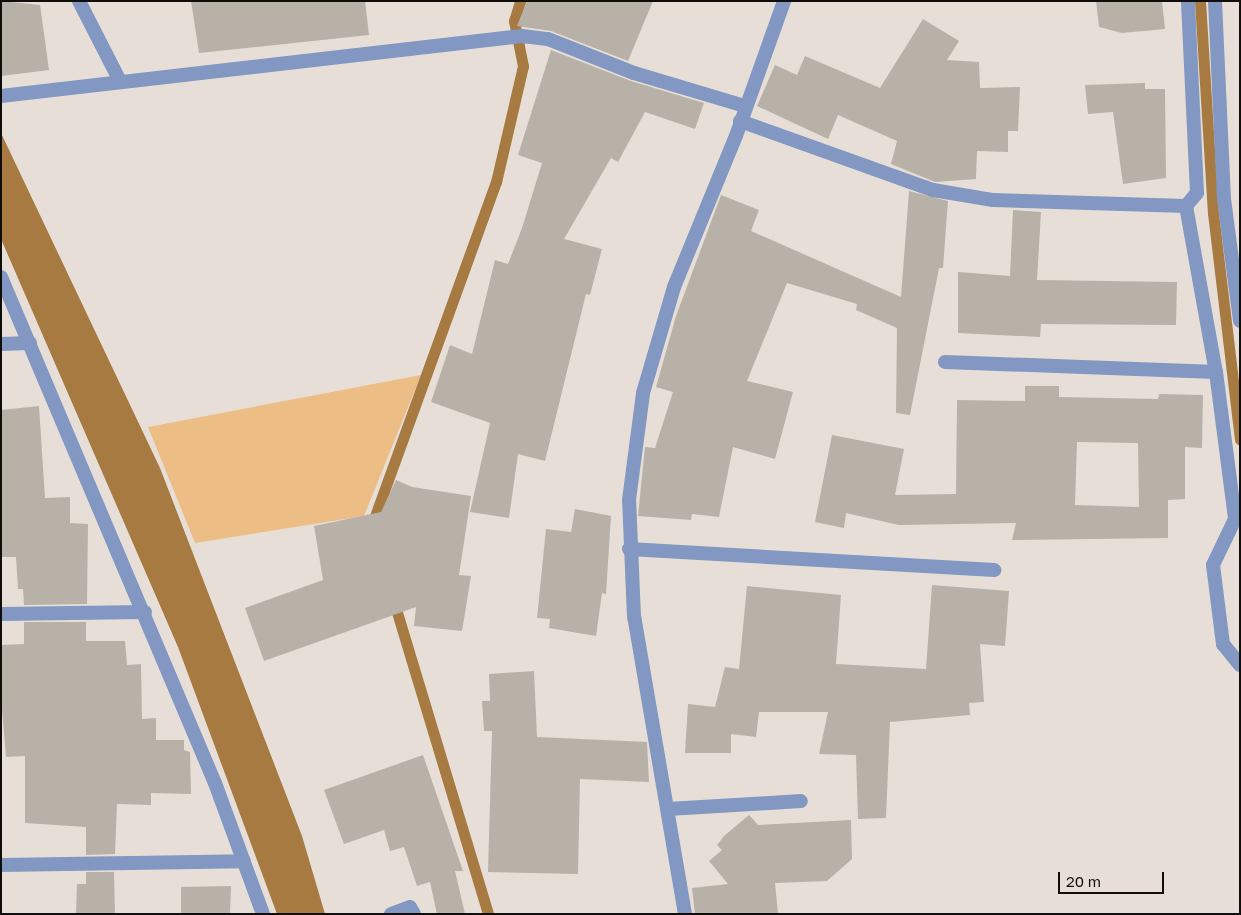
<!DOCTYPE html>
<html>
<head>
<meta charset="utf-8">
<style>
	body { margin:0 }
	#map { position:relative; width:1241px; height:915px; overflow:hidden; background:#e7dfd7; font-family:"Golos Text",sans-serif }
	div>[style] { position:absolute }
	.green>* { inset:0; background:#ecbd84 }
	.water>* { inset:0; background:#a67a41 }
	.stream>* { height:11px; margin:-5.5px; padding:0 5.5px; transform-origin:5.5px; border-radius:5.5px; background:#a67a41 }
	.building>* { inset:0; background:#b8b1a8 }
	.minor>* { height:14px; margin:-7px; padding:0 7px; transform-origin:7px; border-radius:7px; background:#8297c2 }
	span { translate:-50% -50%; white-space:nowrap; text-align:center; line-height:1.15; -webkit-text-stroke:4.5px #e7dfd7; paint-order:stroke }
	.frame { position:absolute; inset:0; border:2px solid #100e0b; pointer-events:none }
	.scale { position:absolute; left:1058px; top:872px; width:106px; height:22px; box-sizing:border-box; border:2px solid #100e0b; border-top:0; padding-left:6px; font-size:15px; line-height:18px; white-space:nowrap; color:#100e0b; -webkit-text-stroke:4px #e7dfd7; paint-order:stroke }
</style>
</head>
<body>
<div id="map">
	<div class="green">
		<div style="clip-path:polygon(421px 375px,364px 516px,195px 543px,148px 427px)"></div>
	</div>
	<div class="water">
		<div style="clip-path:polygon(1px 133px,160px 468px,302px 836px,325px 914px,277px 914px,178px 647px,1px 239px)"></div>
	</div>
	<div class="stream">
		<div style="left:1200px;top:1px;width:212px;rotate:86.5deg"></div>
		<div style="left:1213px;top:213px;width:228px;rotate:83.2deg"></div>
		<div style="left:371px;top:527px;width:367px;rotate:-70.1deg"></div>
		<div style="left:496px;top:182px;width:119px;rotate:-76.9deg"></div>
		<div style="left:523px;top:66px;width:46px;rotate:-101.3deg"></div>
		<div style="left:514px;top:21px;width:21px;rotate:-73deg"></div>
		<div style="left:393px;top:599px;width:329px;rotate:73.2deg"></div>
	</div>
	<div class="building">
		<div style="clip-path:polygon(1px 1px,40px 5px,49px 70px,1px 76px)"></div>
		<div style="clip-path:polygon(191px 1px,365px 1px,369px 35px,199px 53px)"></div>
		<div style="clip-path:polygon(527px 1px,653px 1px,628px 61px,551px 31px,517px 26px)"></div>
		<div style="clip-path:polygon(1096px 1px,1162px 1px,1165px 29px,1122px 33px,1099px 27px)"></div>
		<div style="clip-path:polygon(923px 19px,959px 41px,947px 60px,979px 62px,980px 88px,1020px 87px,1018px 131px,1008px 131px,1008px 152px,977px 151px,976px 179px,935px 182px,891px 164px,897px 141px,838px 115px,828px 139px,757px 106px,775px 65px,797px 75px,805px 56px,880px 88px)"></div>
		<div style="clip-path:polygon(551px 50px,631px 81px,704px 103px,695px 129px,645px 112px,618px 162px,611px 158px,564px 239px,602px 249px,590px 295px,586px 294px,545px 461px,518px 454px,509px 518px,470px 512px,490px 423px,431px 402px,450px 345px,472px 354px,495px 260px,508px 264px,522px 228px,542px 163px,518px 155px)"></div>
		<div style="clip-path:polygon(1145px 83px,1145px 89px,1165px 89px,1166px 178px,1123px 184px,1113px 112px,1088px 114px,1085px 85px)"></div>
		<div style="clip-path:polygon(909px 191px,948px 201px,943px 268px,939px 268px,910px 415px,896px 413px,897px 328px,856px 310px,857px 304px,787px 283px,747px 381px,793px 392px,775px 459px,733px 447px,719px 517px,692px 514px,691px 520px,638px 516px,645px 447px,655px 448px,673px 392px,656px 387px,676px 316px,721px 195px,759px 210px,751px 231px,901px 297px)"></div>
		<div style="clip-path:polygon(1013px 210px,1041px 212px,1037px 280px,1177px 282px,1176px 325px,1041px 324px,1040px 337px,958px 333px,958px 272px,1010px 276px)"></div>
		<div style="clip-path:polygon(evenodd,1025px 386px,1059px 386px,1059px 397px,1158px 399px,1159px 394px,1203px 395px,1202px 448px,1185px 447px,1185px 499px,1168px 500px,1168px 538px,1012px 540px,1016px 523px,899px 525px,846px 513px,844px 528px,815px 522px,832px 435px,904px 449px,895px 495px,956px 494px,957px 400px,1025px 401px,1025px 386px,1077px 442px,1138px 443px,1139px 507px,1075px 505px,1077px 442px)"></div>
		<div style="clip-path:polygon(39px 406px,45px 498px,70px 497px,70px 523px,88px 524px,87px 604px,24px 605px,23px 589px,18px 589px,16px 557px,1px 557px,1px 410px)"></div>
		<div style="clip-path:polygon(396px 480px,412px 487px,471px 496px,459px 575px,471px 576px,462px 631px,414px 626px,416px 607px,264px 661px,245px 608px,323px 580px,314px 526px,381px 512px)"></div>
		<div style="clip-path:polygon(575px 509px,611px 516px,606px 594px,602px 593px,596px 636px,549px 628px,550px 619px,537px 618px,546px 529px,571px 532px)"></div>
		<div style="clip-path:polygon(932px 585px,1009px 591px,1005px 646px,980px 644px,984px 702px,969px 703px,970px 715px,890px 722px,886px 818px,858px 819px,856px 755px,819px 754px,828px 712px,759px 712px,756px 737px,731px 734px,731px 753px,685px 753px,688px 704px,715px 707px,725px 667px,739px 669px,747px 586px,841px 595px,836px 664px,926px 669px)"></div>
		<div style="clip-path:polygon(24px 622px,86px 622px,86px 641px,125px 641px,127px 665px,141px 664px,142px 719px,156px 718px,156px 740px,184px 740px,184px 750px,190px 752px,191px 794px,151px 793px,151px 805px,117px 804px,115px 854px,86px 855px,86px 827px,25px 823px,25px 756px,6px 757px,1px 697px,1px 645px,24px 644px)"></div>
		<div style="clip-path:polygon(534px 671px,537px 737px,647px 742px,649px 782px,580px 779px,578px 874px,488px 872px,492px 731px,484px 731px,482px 701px,490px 701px,489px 674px)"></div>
		<div style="clip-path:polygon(423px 755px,463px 871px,455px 871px,465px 914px,437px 914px,430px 882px,417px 886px,404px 847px,390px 851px,384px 830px,344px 844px,324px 790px)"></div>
		<div style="clip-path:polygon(749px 815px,758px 825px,851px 820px,852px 859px,827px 881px,775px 883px,778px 914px,695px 914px,692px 888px,728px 884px,709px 861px,722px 850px,717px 845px,724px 836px)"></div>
		<div style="clip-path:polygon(86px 872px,114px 872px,115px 914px,76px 914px,77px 884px,86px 884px)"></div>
		<div style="clip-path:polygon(231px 886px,230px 914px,181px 914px,181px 887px)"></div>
	</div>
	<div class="minor">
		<div style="left:79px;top:1px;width:90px;rotate:62.9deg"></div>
		<div style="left:1215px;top:1px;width:198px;rotate:87.4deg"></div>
		<div style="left:1224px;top:199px;width:123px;rotate:82.5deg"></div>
		<div style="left:1px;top:96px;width:524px;rotate:-6.57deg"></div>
		<div style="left:522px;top:36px;width:26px;rotate:7deg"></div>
		<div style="left:548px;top:39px;width:92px;rotate:21.6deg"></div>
		<div style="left:634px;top:73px;width:116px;rotate:16.6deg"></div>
		<div style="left:740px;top:121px;width:205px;rotate:19.7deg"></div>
		<div style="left:933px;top:190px;width:61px;rotate:9.5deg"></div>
		<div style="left:993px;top:200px;width:193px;rotate:1.8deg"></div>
		<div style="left:1186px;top:206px;width:169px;rotate:79.8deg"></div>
		<div style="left:1216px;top:372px;width:148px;rotate:82.6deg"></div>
		<div style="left:1235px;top:519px;width:51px;rotate:115.6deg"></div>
		<div style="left:1213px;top:565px;width:80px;rotate:82.8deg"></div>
		<div style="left:1223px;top:644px;width:27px;rotate:51deg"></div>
		<div style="left:1186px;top:206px;width:17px;rotate:-50deg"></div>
		<div style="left:1197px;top:193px;width:192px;rotate:-92.7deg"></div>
		<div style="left:1px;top:277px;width:549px;rotate:67.08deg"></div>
		<div style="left:215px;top:783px;width:140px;rotate:69.9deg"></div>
		<div style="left:1px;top:344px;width:29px;rotate:-2deg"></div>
		<div style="left:945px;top:362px;width:271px;rotate:2.1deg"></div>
		<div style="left:629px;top:549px;width:366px;rotate:3.3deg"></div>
		<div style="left:1px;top:614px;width:144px;rotate:-0.8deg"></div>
		<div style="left:668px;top:809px;width:133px;rotate:-3.4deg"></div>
		<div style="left:1px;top:865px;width:243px;rotate:-0.9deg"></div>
		<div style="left:391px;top:914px;width:20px;rotate:-20deg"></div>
		<div style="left:410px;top:907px;width:8px;rotate:60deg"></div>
		<div style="left:685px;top:914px;width:301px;rotate:-99.7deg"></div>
		<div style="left:634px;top:617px;width:117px;rotate:-92.4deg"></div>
		<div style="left:629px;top:500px;width:108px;rotate:-82.5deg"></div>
		<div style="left:643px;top:393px;width:110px;rotate:-73.7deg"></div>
		<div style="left:674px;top:287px;width:163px;rotate:-67.7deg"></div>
		<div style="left:736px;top:136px;width:143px;rotate:-70.4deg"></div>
	</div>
	<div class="frame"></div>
	<div class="scale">20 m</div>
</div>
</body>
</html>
